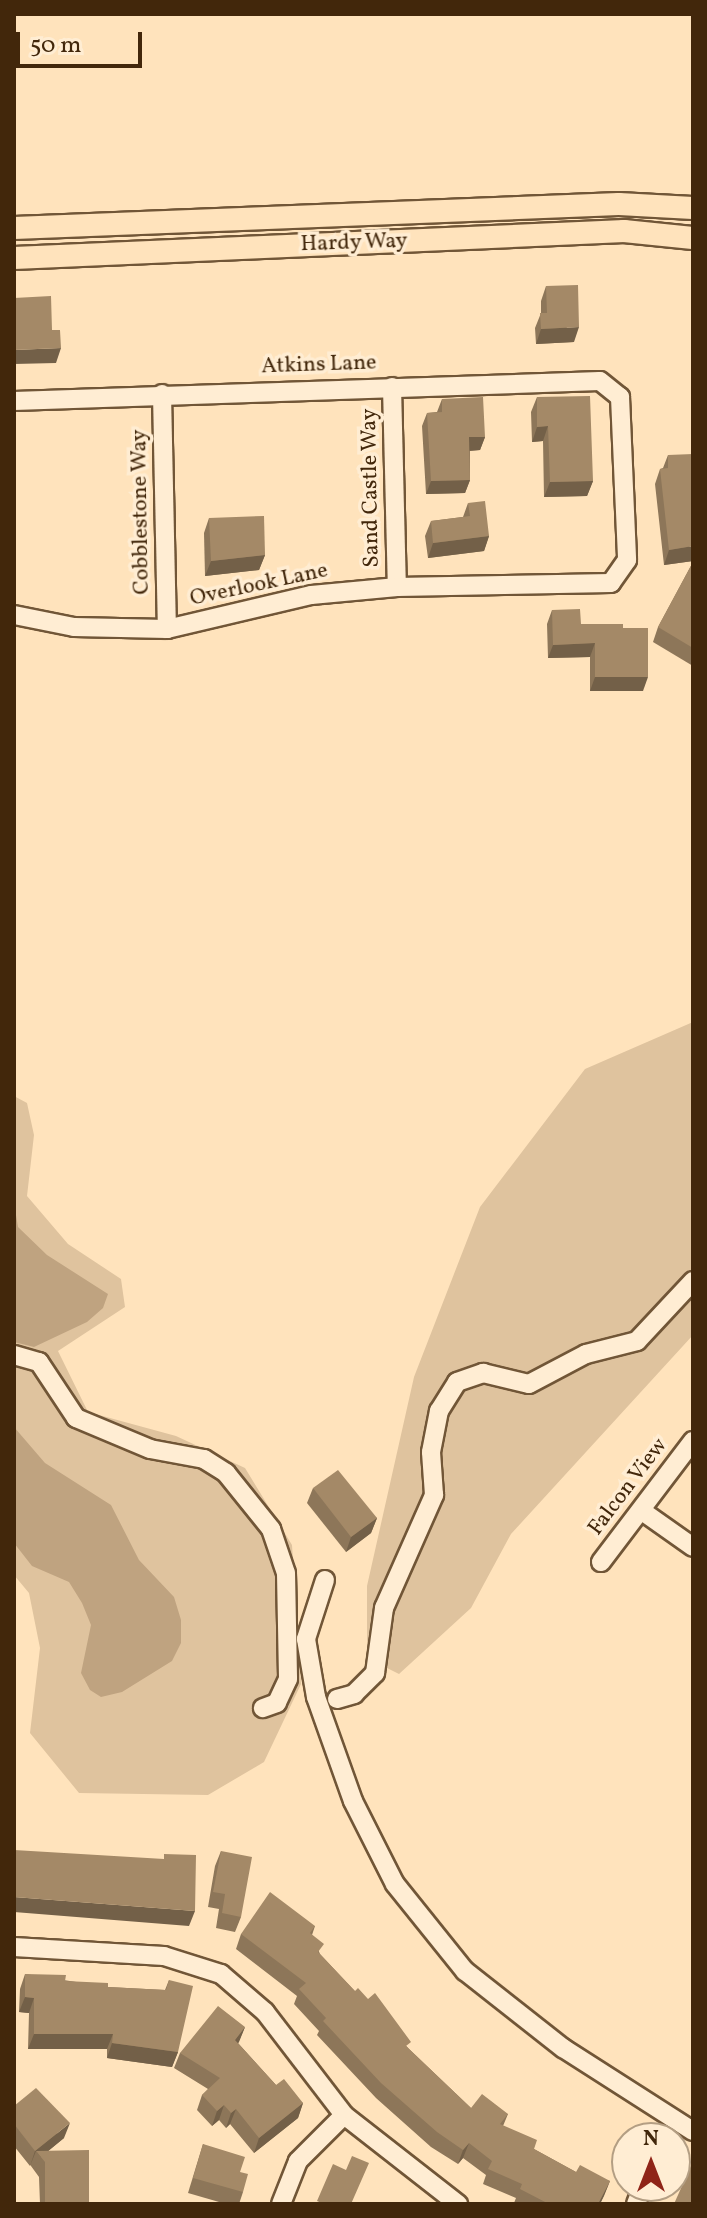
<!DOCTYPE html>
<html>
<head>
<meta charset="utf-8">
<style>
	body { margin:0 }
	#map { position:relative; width:707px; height:2218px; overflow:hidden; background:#ffe3bc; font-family:Vollkorn,serif }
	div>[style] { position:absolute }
	.green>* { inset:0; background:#dfc39e }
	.water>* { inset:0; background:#bfa380 }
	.roads { filter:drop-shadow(2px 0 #715637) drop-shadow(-2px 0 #715637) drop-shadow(0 2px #715637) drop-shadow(0 -2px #715637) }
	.minor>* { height:18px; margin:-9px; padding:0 9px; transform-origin:9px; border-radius:9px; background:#ffedd3 }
	.major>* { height:22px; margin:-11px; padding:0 11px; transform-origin:11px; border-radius:11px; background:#ffe3bc }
	.wall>* { inset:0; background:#8d7659 }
	.shaded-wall>* { inset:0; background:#736048 }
	.building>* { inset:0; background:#a48967 }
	span { translate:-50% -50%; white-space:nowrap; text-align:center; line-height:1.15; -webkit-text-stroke:7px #ffedd3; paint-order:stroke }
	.street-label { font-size:22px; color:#42270b }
	.frame { position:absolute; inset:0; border:16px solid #42270b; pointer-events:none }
	.north { position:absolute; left:611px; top:2122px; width:80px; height:80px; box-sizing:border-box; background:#ffedd3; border:2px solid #b39e83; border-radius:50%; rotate:0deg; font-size:22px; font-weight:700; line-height:32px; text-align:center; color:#42270b }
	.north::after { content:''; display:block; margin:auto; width:28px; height:36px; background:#8f2418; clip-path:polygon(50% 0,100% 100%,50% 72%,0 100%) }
	.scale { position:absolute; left:16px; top:32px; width:126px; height:36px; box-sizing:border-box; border:4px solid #42270b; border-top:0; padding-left:10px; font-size:24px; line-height:28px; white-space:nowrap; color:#42270b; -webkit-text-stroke:6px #ffedd3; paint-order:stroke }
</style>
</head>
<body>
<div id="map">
	<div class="green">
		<div style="clip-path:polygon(693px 1022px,693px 1335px,511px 1534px,471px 1608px,399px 1674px,367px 1658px,367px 1586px,414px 1377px,480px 1207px,585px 1069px)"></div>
		<div style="clip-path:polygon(14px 1096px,27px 1103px,34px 1135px,27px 1196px,68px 1244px,121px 1279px,125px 1307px,58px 1351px,88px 1412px,176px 1436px,245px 1468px,292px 1545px,301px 1684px,264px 1762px,208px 1795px,79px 1793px,30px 1733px,40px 1648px,29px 1593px,14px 1575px)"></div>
	</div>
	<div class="water">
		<div style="clip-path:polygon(14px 1203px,18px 1227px,47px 1255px,108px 1294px,103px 1308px,87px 1322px,34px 1347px,14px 1342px)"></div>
		<div style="clip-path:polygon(14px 1427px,45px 1463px,111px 1505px,139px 1560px,174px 1597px,181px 1620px,181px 1643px,172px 1661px,122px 1692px,101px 1697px,90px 1690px,81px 1673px,91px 1625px,82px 1603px,69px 1582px,32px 1566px,14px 1543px)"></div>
	</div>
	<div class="roads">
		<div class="minor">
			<div style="left:392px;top:387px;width:200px;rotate:88.6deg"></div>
			<div style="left:162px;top:394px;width:235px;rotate:88.8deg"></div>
			<div style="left:14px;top:401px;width:586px;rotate:-1.95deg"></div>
			<div style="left:600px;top:381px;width:26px;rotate:39deg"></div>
			<div style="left:620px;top:397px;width:163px;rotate:87.5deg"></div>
			<div style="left:627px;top:560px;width:28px;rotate:125deg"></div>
			<div style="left:611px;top:583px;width:214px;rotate:178.9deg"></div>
			<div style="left:397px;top:587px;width:86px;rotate:174.7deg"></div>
			<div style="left:311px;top:595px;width:148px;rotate:166.7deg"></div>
			<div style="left:167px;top:629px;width:93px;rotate:-178.8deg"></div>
			<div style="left:74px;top:627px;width:61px;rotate:-168.7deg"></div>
			<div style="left:14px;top:1355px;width:26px;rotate:16deg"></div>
			<div style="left:39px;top:1362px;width:67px;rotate:56.5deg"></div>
			<div style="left:76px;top:1418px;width:80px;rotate:22.7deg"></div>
			<div style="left:150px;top:1449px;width:55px;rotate:10.5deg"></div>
			<div style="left:204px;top:1459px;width:26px;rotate:32deg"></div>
			<div style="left:226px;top:1473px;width:72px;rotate:51.2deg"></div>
			<div style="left:271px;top:1529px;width:46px;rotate:71.2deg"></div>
			<div style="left:286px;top:1573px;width:106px;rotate:88.9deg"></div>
			<div style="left:288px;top:1679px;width:26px;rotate:115deg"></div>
			<div style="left:277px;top:1703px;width:15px;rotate:160deg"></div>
			<div style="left:642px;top:1511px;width:62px;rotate:35.2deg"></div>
			<div style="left:601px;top:1562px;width:152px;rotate:-52.8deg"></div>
			<div style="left:325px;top:1580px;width:62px;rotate:107.9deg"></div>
			<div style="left:306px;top:1639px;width:59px;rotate:80.2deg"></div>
			<div style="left:316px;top:1697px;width:110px;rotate:70.4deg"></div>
			<div style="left:353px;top:1801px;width:93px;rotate:63.2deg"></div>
			<div style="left:395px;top:1884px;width:112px;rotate:51.2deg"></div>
			<div style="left:465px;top:1971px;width:125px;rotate:38.2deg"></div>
			<div style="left:563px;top:2048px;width:154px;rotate:32.6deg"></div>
			<div style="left:337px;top:1699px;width:18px;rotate:-16deg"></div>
			<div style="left:354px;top:1694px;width:30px;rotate:-45deg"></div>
			<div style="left:375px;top:1673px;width:66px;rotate:-82.1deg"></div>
			<div style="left:384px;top:1608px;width:124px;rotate:-66.1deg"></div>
			<div style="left:434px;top:1495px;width:43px;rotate:-94deg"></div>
			<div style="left:431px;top:1452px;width:42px;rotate:-79deg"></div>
			<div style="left:439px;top:1411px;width:34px;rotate:-58deg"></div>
			<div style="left:457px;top:1382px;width:28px;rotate:-19deg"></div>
			<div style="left:483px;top:1373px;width:47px;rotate:13.4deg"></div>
			<div style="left:529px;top:1384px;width:64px;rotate:-27.8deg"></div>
			<div style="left:586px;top:1354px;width:53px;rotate:-14.3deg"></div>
			<div style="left:637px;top:1341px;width:82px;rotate:-47deg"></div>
			<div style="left:14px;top:1947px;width:150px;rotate:3.4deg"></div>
			<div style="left:164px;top:1956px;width:60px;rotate:17.5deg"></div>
			<div style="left:221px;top:1974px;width:58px;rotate:40.8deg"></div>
			<div style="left:265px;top:2012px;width:130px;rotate:52.5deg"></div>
			<div style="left:344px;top:2115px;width:145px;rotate:38deg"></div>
			<div style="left:281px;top:2204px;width:46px;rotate:-68.4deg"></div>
			<div style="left:298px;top:2161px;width:65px;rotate:-45deg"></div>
			<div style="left:636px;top:2204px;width:19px;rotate:-69deg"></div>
		</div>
		<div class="major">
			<div style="left:14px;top:228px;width:605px;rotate:-2.27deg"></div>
			<div style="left:619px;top:204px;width:74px;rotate:3.1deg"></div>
			<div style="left:14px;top:258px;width:611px;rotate:-2.53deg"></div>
			<div style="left:624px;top:231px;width:69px;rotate:5.8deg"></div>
		</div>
	</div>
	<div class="wall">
		<div style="clip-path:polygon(546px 286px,574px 342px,536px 344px,535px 328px,541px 313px,541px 301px)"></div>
		<div style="clip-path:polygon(537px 397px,593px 481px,587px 496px,544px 497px,543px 441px,532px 442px,531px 412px)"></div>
		<div style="clip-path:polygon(442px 399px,485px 437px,480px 450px,470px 451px,470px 480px,465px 493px,426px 494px,422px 426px,427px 413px,437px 412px)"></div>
		<div style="clip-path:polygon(668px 455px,693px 561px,664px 565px,655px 484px,660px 469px,663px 468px)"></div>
		<div style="clip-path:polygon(468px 503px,489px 536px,484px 551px,428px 558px,425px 536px,431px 521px,463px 517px)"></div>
		<div style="clip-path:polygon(209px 518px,265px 555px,259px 570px,205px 576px,204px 533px)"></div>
		<div style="clip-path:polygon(693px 562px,693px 666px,653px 642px,658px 627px)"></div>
		<div style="clip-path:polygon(552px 610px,581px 624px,623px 628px,643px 691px,590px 691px,590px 657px,548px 658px,547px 624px)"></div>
		<div style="clip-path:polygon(313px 1488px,377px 1518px,371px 1533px,346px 1552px,307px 1503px)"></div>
		<div style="clip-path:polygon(221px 1851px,241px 1917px,235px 1932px,216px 1928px,219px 1909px,208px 1907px,215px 1866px)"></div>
		<div style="clip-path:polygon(315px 1926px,312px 1935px,320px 1954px,409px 2049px,471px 2108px,508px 2114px,503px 2126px,534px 2149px,576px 2172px,610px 2181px,600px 2204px,515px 2204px,514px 2203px,516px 2198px,483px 2184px,486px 2175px,463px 2158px,458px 2164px,431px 2147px,376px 2098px,317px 2035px,319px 2031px,294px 2004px,297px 1996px,236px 1949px,241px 1934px)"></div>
		<div style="clip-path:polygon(25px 1974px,108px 1987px,165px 1990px,169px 1980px,178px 2052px,172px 2067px,107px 2058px,107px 2049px,28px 2049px,29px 2013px,19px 2012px,20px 1989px)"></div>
		<div style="clip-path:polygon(245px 2027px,238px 2043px,276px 2085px,303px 2103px,298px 2118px,254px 2153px,230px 2124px,226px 2128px,219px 2120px,212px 2126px,197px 2110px,202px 2095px,208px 2089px,174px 2068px,180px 2053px)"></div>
		<div style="clip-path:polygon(14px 2106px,64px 2138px,48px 2151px,89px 2204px,40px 2204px,39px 2177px,31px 2166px,31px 2165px,30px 2166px,14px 2146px)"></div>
		<div style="clip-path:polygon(203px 2144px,240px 2172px,243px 2192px,239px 2204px,226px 2204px,188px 2193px)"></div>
	</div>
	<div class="shaded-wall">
		<div style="clip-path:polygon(579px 327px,574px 342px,536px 344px,541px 329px)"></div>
		<div style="clip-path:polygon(61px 348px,56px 363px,14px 364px,14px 350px)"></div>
		<div style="clip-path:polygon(548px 426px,543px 441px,532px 442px,537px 427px)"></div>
		<div style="clip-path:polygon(469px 437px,485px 437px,480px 450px,465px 451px)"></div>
		<div style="clip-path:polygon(470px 480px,465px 493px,426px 494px,431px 481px)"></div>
		<div style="clip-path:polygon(593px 481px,587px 496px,544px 497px,550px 482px)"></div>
		<div style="clip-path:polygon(489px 536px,484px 551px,428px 558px,433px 543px)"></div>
		<div style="clip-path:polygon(693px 546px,693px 561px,664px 565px,669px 550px)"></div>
		<div style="clip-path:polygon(265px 555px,259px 570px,205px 576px,211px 561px)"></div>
		<div style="clip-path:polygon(595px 643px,590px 657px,548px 658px,553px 645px)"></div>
		<div style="clip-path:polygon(595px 677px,648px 677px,643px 691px,590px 691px)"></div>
		<div style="clip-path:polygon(377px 1518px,371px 1533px,346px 1552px,351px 1537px)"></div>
		<div style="clip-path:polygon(14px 1897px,195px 1911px,189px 1926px,14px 1912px)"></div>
		<div style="clip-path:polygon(25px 1997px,34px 1998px,29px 2013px,19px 2012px)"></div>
		<div style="clip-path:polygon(245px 2027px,239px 2042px,229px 2055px,235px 2040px)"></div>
		<div style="clip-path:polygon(34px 2034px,113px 2034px,107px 2049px,28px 2049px)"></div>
		<div style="clip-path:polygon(112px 2043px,178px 2052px,172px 2067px,107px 2058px)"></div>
		<div style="clip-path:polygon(303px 2103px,298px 2118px,254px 2153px,259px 2138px)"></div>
		<div style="clip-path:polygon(224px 2105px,219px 2120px,212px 2126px,217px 2111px)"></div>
		<div style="clip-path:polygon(236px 2109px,230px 2124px,226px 2128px,231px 2113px)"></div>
		<div style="clip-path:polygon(70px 2123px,64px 2138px,41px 2157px,36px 2151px,30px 2166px,35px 2151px)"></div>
		<div style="clip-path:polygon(469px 2143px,463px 2158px,458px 2164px,463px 2150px)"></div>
		<div style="clip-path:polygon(610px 2181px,604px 2196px,600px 2204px,598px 2204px)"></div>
	</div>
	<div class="building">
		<div style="clip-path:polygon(578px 285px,579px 327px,541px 329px,540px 313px,547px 313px,546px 286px)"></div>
		<div style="clip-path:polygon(51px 296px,52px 330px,60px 330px,61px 348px,14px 350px,14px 298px)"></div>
		<div style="clip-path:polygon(590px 396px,593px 481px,550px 482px,548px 426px,537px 427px,537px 397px)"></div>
		<div style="clip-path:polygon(483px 397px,485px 437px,469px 437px,470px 480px,431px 481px,427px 413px,442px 412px,442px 399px)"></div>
		<div style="clip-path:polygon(693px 454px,693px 546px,669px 550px,660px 469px,668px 468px,668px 455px)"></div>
		<div style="clip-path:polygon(485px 501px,489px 536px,433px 543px,431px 521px,470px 516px,468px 503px)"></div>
		<div style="clip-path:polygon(264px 516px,265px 555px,211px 561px,209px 518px)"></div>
		<div style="clip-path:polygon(693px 562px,693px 648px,658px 627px)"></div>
		<div style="clip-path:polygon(580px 609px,581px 624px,623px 624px,623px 628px,648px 628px,648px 677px,595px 677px,595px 643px,553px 645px,552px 610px)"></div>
		<div style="clip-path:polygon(338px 1470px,377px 1518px,351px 1537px,313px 1488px)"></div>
		<div style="clip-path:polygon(14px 1850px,164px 1859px,164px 1854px,196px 1855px,195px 1911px,14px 1897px)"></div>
		<div style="clip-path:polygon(221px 1851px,252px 1857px,241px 1917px,222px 1913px,225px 1894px,213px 1892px)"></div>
		<div style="clip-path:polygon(270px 1892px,315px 1926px,310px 1933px,324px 1944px,318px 1952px,355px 1991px,358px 1988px,368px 1999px,375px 1993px,411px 2042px,406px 2046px,471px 2108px,482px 2094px,508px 2114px,500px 2124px,537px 2140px,534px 2149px,576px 2172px,580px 2165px,610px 2181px,598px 2204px,549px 2204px,520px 2189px,522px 2184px,488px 2169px,492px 2161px,469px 2143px,463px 2150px,437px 2132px,381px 2083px,323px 2021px,326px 2018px,299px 1989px,306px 1983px,241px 1934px)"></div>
		<div style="clip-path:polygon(25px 1974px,66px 1975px,65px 1981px,108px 1983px,108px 1987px,166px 1990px,169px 1980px,193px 1986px,178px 2052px,112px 2043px,113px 2034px,34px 2034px,34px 1998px,25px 1997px)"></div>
		<div style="clip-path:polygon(218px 2006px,245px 2027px,235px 2040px,276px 2085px,284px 2079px,303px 2103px,259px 2138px,236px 2109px,231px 2113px,224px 2105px,217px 2111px,202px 2095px,220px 2078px,180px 2053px)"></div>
		<div style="clip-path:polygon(36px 2088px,70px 2123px,35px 2151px,14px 2124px,14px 2106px)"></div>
		<div style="clip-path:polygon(203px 2144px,245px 2157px,240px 2172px,248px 2174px,243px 2192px,193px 2178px)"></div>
		<div style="clip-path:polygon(89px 2150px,89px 2204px,45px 2204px,45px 2162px,36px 2151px)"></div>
		<div style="clip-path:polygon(352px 2156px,369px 2163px,351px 2204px,324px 2204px,317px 2201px,333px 2164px,346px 2170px)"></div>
		<div style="clip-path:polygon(693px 2161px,693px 2204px,674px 2204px)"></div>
	</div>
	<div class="street-label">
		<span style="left:354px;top:243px;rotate:-2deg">Hardy Way</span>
		<span style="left:319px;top:365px;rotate:-2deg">Atkins Lane</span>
		<span style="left:371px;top:488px;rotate:-91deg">Sand Castle Way</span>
		<span style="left:141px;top:512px;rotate:-91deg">Cobblestone Way</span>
		<span style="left:259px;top:585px;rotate:-12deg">Overlook Lane</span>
		<span style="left:628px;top:1487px;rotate:-53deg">Falcon View</span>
	</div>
	<div class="frame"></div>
	<div class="north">N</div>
	<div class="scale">50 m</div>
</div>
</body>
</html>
